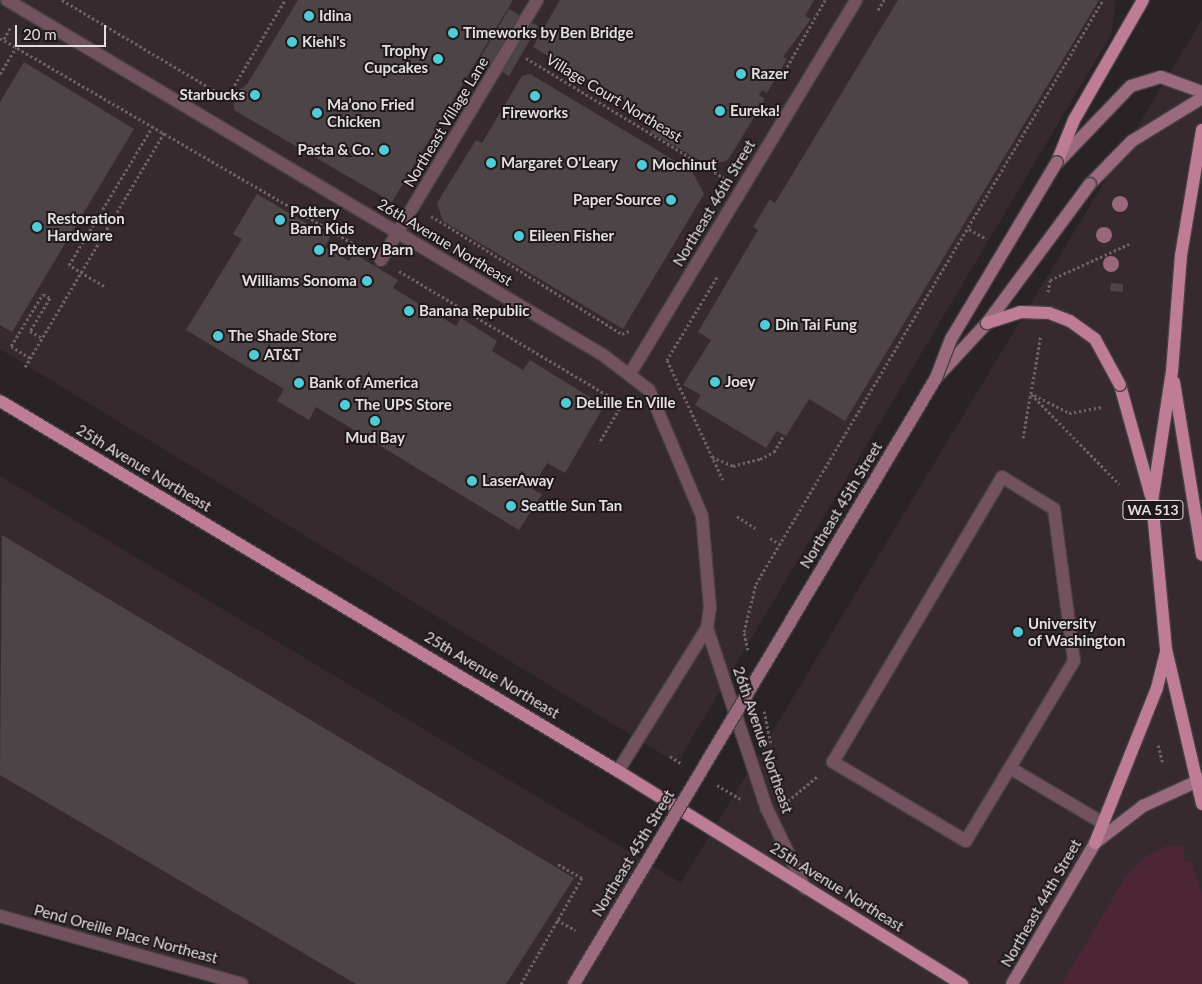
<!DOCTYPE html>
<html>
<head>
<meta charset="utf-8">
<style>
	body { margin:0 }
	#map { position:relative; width:1202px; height:984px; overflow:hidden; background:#2a2325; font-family:Lato,sans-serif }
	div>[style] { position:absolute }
	.built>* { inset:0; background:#372a2f }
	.green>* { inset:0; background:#4c2536 }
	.building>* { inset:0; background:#4d4447 }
	.path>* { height:3px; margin-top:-1.5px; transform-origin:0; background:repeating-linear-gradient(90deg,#6a6365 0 2.5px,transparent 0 5px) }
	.roads { filter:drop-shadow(1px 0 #484143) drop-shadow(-1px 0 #484143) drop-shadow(0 1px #484143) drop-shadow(0 -1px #484143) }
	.lane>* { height:12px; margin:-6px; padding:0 6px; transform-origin:6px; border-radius:6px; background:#72525e }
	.street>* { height:12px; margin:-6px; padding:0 6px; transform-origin:6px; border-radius:6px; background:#72525e }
	.secondary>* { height:12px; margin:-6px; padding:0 6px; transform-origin:6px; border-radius:6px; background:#9c6a7e }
	.primary>* { height:12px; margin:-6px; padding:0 6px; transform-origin:6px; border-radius:6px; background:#be7c97 }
	.bridges { filter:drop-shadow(1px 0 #484143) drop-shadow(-1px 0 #484143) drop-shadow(0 1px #484143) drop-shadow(0 -1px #484143) }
	.secondary-bridge>* { height:12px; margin:-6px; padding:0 6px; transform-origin:6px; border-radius:6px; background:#9c6a7e }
	.primary-bridge>* { height:12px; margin:-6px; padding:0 6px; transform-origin:6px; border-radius:6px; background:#be7c97 }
	.trees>* { width:16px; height:16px; margin:-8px; border-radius:50%; background:#99687c }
	.dots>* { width:14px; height:14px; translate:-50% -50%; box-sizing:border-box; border:2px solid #20191c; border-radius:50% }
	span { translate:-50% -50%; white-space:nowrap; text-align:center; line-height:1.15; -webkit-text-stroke:4px #20191c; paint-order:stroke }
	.shield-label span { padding:1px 4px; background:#20191c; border:1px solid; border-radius:4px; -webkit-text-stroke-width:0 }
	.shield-label { font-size:14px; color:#e3dee0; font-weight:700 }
	.poi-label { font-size:15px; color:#e3dee0; font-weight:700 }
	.left { translate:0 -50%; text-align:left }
	.right { translate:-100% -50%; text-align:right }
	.street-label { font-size:15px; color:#e3dee0 }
	.scale { position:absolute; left:15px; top:25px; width:91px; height:22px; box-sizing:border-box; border:2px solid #e3dee0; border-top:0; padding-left:6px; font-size:15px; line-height:18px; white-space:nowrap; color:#e3dee0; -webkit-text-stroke:4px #20191c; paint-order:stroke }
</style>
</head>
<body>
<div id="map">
	<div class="built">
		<div style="clip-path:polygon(0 0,1116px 0,1111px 35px,677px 763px,0 349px)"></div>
		<div style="clip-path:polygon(1202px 20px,1202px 984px,253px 984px,0 912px,0 476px,681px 883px)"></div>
	</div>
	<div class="green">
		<div style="clip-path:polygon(1166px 846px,1183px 846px,1185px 862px,1191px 862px,1202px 892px,1202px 984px,1062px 984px,1124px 879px,1146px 856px)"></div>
	</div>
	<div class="building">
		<div style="clip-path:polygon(298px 0,513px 0,392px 202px,234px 110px,233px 95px,248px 83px)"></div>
		<div style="clip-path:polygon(560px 0,814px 0,805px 16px,811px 19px,783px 57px,787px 59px,767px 93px,762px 90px,759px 95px,765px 99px,728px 160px,710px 166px,650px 132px,657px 120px,533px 47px)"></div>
		<div style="clip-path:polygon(898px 0,1099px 0,845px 421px,809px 399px,786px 436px,777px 431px,766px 448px,695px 405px,701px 395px,683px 385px,711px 340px,698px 332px,758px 230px,753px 227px,770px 199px,775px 203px)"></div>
		<div style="clip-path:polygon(509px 9px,538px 26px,509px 76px,480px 58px)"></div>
		<div style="clip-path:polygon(24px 62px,134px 129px,12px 332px,0 325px,0 102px)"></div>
		<div style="clip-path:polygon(530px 74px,692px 171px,704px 194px,623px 329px,443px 221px,437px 203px,476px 140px,482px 143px,522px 76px)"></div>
		<div style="clip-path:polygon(257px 194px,330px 237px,325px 247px,349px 261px,353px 253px,398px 280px,393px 288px,456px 326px,461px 318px,497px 341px,492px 351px,523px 370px,530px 360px,604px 406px,565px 473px,547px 463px,532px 489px,542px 494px,519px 530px,316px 407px,309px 420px,277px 401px,284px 389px,186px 330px,242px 239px,233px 234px)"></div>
		<div style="clip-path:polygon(1111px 283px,1123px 284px,1123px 292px,1110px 291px)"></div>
		<div style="clip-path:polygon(2px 535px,574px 878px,506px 984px,356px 984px,0 775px)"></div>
	</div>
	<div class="path">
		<div style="left:62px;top:0;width:192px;rotate:30.7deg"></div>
		<div style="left:227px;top:98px;width:114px;rotate:-59.4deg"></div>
		<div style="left:878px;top:10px;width:12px;rotate:-59deg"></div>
		<div style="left:0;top:38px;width:421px;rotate:30.2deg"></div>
		<div style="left:4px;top:39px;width:13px;rotate:-61deg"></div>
		<div style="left:526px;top:58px;width:232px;rotate:31.2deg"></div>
		<div style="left:787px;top:67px;width:77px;rotate:-60.4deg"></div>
		<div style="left:0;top:74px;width:31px;rotate:-59deg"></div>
		<div style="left:431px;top:216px;width:225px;rotate:31.7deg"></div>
		<div style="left:622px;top:334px;width:10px;rotate:-24deg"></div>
		<div style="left:969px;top:229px;width:20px;rotate:30deg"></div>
		<div style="left:399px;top:271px;width:260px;rotate:30.8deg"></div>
		<div style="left:622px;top:404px;width:45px;rotate:120.5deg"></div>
		<div style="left:717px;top:277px;width:97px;rotate:121.1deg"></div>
		<div style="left:667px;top:360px;width:132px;rotate:65deg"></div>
		<div style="left:1050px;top:280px;width:87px;rotate:-24.5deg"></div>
		<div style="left:104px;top:286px;width:41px;rotate:-149deg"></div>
		<div style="left:69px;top:265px;width:165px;rotate:-58.9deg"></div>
		<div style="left:1048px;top:292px;width:12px;rotate:-81deg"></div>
		<div style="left:30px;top:358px;width:22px;rotate:-148deg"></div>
		<div style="left:11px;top:346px;width:61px;rotate:-58.4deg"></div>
		<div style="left:43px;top:294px;width:8px;rotate:30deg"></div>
		<div style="left:50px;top:298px;width:39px;rotate:121deg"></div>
		<div style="left:30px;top:331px;width:14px;rotate:30deg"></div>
		<div style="left:25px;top:367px;width:274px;rotate:-59.3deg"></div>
		<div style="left:1031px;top:394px;width:126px;rotate:45.6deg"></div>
		<div style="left:1034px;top:395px;width:39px;rotate:27deg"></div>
		<div style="left:1069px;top:413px;width:34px;rotate:-10deg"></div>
		<div style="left:1023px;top:438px;width:105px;rotate:-80.1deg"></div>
		<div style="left:712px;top:457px;width:23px;rotate:23deg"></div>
		<div style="left:733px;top:466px;width:28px;rotate:-15deg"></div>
		<div style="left:760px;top:459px;width:16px;rotate:-27deg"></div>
		<div style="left:774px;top:452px;width:20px;rotate:-60deg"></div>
		<div style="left:737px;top:516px;width:22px;rotate:34deg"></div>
		<div style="left:770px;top:538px;width:12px;rotate:31deg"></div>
		<div style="left:748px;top:650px;width:18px;rotate:-103deg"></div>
		<div style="left:744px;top:632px;width:49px;rotate:-76deg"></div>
		<div style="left:756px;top:584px;width:679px;rotate:-59.28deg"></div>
		<div style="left:764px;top:711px;width:34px;rotate:78deg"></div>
		<div style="left:1158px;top:745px;width:20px;rotate:75deg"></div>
		<div style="left:670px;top:756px;width:14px;rotate:34deg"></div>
		<div style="left:717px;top:785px;width:27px;rotate:31deg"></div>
		<div style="left:788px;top:801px;width:39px;rotate:-40deg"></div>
		<div style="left:557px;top:920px;width:21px;rotate:29deg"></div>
		<div style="left:521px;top:984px;width:122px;rotate:-60.1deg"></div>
		<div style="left:582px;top:878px;width:28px;rotate:-150deg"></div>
	</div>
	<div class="roads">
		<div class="lane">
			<div style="left:7px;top:0;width:694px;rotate:30.78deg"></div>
			<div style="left:603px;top:355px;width:58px;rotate:37.3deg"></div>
			<div style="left:649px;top:390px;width:137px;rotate:67.2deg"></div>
			<div style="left:702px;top:516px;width:91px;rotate:85deg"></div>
			<div style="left:710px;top:607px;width:21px;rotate:98deg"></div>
			<div style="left:707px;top:628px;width:168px;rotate:121.9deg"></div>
			<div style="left:631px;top:372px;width:435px;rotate:-58.8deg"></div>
			<div style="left:1002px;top:477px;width:61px;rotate:31.6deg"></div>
			<div style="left:1054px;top:509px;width:153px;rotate:82.5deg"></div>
			<div style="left:1074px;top:661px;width:210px;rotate:121deg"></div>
			<div style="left:966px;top:841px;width:155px;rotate:-149.3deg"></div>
			<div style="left:833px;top:762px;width:331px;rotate:-59.3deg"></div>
			<div style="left:707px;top:628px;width:191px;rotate:71.7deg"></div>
			<div style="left:767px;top:809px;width:88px;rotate:64.3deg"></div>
			<div style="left:1010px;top:768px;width:108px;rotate:30.6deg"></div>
			<div style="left:0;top:916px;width:251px;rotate:15.7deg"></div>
		</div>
		<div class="street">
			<div style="left:381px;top:260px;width:303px;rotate:-59deg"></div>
		</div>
		<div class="secondary">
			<div style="left:1058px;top:162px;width:105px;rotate:-46.2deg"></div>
			<div style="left:1131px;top:86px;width:31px;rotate:-17deg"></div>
			<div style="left:1161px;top:77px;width:44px;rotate:20.1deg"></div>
			<div style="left:1090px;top:184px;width:60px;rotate:-45.7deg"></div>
			<div style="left:1132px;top:141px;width:82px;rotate:-31.6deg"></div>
			<div style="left:936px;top:378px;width:75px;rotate:-47.2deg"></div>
			<div style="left:1012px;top:984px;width:164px;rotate:-59.5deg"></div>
			<div style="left:1095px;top:843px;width:61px;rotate:-37.6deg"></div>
			<div style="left:1143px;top:806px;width:65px;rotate:-24.6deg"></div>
		</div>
		<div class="primary">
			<div style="left:1202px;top:130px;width:127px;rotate:99.5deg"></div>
			<div style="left:1181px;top:255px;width:116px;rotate:94.4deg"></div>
			<div style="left:1172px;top:371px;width:132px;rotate:98.7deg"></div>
			<div style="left:1152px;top:501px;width:149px;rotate:84.6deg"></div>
			<div style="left:1166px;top:649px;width:159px;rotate:76.9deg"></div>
			<div style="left:1057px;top:162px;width:45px;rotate:-68deg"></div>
			<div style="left:1074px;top:120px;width:138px;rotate:-60.1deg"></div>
			<div style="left:1174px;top:382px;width:175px;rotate:80.8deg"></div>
			<div style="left:1120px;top:385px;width:115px;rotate:74.4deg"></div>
			<div style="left:0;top:401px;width:720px;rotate:30.91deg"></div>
			<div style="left:618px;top:771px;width:405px;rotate:31.8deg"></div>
			<div style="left:1095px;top:843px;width:167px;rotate:-68.2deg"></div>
			<div style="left:1157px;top:688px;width:37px;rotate:-76deg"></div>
		</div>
	</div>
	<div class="bridges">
		<div class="secondary-bridge">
			<div style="left:987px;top:323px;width:173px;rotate:-53.5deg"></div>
			<div style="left:574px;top:984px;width:706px;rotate:-59.15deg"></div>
			<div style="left:936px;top:378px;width:42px;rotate:-69deg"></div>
			<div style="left:951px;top:339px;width:206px;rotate:-59.1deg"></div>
		</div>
		<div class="primary-bridge">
			<div style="left:987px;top:323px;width:35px;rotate:-18deg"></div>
			<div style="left:1020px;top:312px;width:29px;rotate:2deg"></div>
			<div style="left:1049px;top:313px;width:22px;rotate:21deg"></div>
			<div style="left:1070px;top:321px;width:31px;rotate:36deg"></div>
			<div style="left:1095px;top:339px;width:52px;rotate:61.5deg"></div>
		</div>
	</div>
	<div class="trees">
		<div style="left:1120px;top:204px"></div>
		<div style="left:1104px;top:235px"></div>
		<div style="left:1111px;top:264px"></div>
	</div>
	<div class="dots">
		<div style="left:309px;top:16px;background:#52cbd7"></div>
		<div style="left:453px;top:33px;background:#52cbd7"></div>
		<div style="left:292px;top:42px;background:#52cbd7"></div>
		<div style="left:438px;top:59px;background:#52cbd7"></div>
		<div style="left:741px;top:74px;background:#52cbd7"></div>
		<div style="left:255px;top:95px;background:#52cbd7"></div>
		<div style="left:535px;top:96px;background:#52cbd7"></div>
		<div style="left:720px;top:111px;background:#52cbd7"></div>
		<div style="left:317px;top:113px;background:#52cbd7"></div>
		<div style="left:384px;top:150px;background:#52cbd7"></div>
		<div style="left:491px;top:163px;background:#52cbd7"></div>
		<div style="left:642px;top:165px;background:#52cbd7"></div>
		<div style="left:671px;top:200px;background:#52cbd7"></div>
		<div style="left:280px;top:220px;background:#52cbd7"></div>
		<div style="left:37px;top:227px;background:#52cbd7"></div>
		<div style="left:519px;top:236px;background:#52cbd7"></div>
		<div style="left:319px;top:250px;background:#52cbd7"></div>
		<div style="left:367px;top:281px;background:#52cbd7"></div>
		<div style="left:409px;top:311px;background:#52cbd7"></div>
		<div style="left:765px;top:325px;background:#52cbd7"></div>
		<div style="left:218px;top:336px;background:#52cbd7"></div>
		<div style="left:254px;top:355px;background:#52cbd7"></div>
		<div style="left:715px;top:382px;background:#52cbd7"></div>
		<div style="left:299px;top:383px;background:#52cbd7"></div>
		<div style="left:566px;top:403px;background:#52cbd7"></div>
		<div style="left:345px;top:405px;background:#52cbd7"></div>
		<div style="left:375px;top:421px;background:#52cbd7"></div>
		<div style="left:472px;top:481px;background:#52cbd7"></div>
		<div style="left:511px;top:506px;background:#52cbd7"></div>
		<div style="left:1018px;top:632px;background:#52cbd7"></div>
	</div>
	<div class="shield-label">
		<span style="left:1153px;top:510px">WA 513</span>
	</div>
	<div class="poi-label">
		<span class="left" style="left:319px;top:16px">Idina</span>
		<span class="left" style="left:463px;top:33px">Timeworks by Ben Bridge</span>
		<span class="left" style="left:302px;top:42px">Kiehl's</span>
		<span class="right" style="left:428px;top:59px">Trophy<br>Cupcakes</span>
		<span class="left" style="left:751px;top:74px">Razer</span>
		<span class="right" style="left:245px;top:95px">Starbucks</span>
		<span class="left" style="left:327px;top:113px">Ma’ono Fried<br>Chicken</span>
		<span class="left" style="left:730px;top:111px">Eureka!</span>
		<span style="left:535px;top:113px">Fireworks</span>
		<span class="right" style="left:374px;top:150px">Pasta &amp; Co.</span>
		<span class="left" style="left:501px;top:163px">Margaret O'Leary</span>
		<span class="left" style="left:652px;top:165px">Mochinut</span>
		<span class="right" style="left:661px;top:200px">Paper Source</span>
		<span class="left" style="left:290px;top:220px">Pottery<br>Barn Kids</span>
		<span class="left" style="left:47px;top:227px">Restoration<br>Hardware</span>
		<span class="left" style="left:529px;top:236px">Eileen Fisher</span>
		<span class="left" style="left:329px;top:250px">Pottery Barn</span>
		<span class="right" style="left:357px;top:281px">Williams Sonoma</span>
		<span class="left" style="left:419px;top:311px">Banana Republic</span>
		<span class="left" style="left:775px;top:325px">Din Tai Fung</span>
		<span class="left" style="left:228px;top:336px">The Shade Store</span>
		<span class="left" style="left:264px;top:355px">AT&amp;T</span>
		<span class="left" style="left:725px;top:382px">Joey</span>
		<span class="left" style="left:309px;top:383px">Bank of America</span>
		<span class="left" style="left:576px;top:403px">DeLille En Ville</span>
		<span class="left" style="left:355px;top:405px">The UPS Store</span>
		<span style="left:375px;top:438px">Mud Bay</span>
		<span class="left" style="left:482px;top:481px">LaserAway</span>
		<span class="left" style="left:521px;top:506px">Seattle Sun Tan</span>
		<span class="left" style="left:1028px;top:632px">University<br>of Washington</span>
	</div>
	<div class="street-label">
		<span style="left:614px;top:98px;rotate:31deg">Village Court Northeast</span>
		<span style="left:446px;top:122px;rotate:-59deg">Northeast Village Lane</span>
		<span style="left:714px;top:203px;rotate:-59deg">Northeast 46th Street</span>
		<span style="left:445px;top:242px;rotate:31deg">26th Avenue Northeast</span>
		<span style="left:144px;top:468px;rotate:31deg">25th Avenue Northeast</span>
		<span style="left:841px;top:505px;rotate:-59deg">Northeast 45th Street</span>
		<span style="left:492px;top:675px;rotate:31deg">25th Avenue Northeast</span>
		<span style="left:763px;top:740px;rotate:71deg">26th Avenue Northeast</span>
		<span style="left:633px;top:853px;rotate:-59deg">Northeast 45th Street</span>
		<span style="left:837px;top:887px;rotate:32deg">25th Avenue Northeast</span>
		<span style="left:1041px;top:903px;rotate:-60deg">Northeast 44th Street</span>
		<span style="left:126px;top:934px;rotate:15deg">Pend Oreille Place Northeast</span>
	</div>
	<div class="scale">20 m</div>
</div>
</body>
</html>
